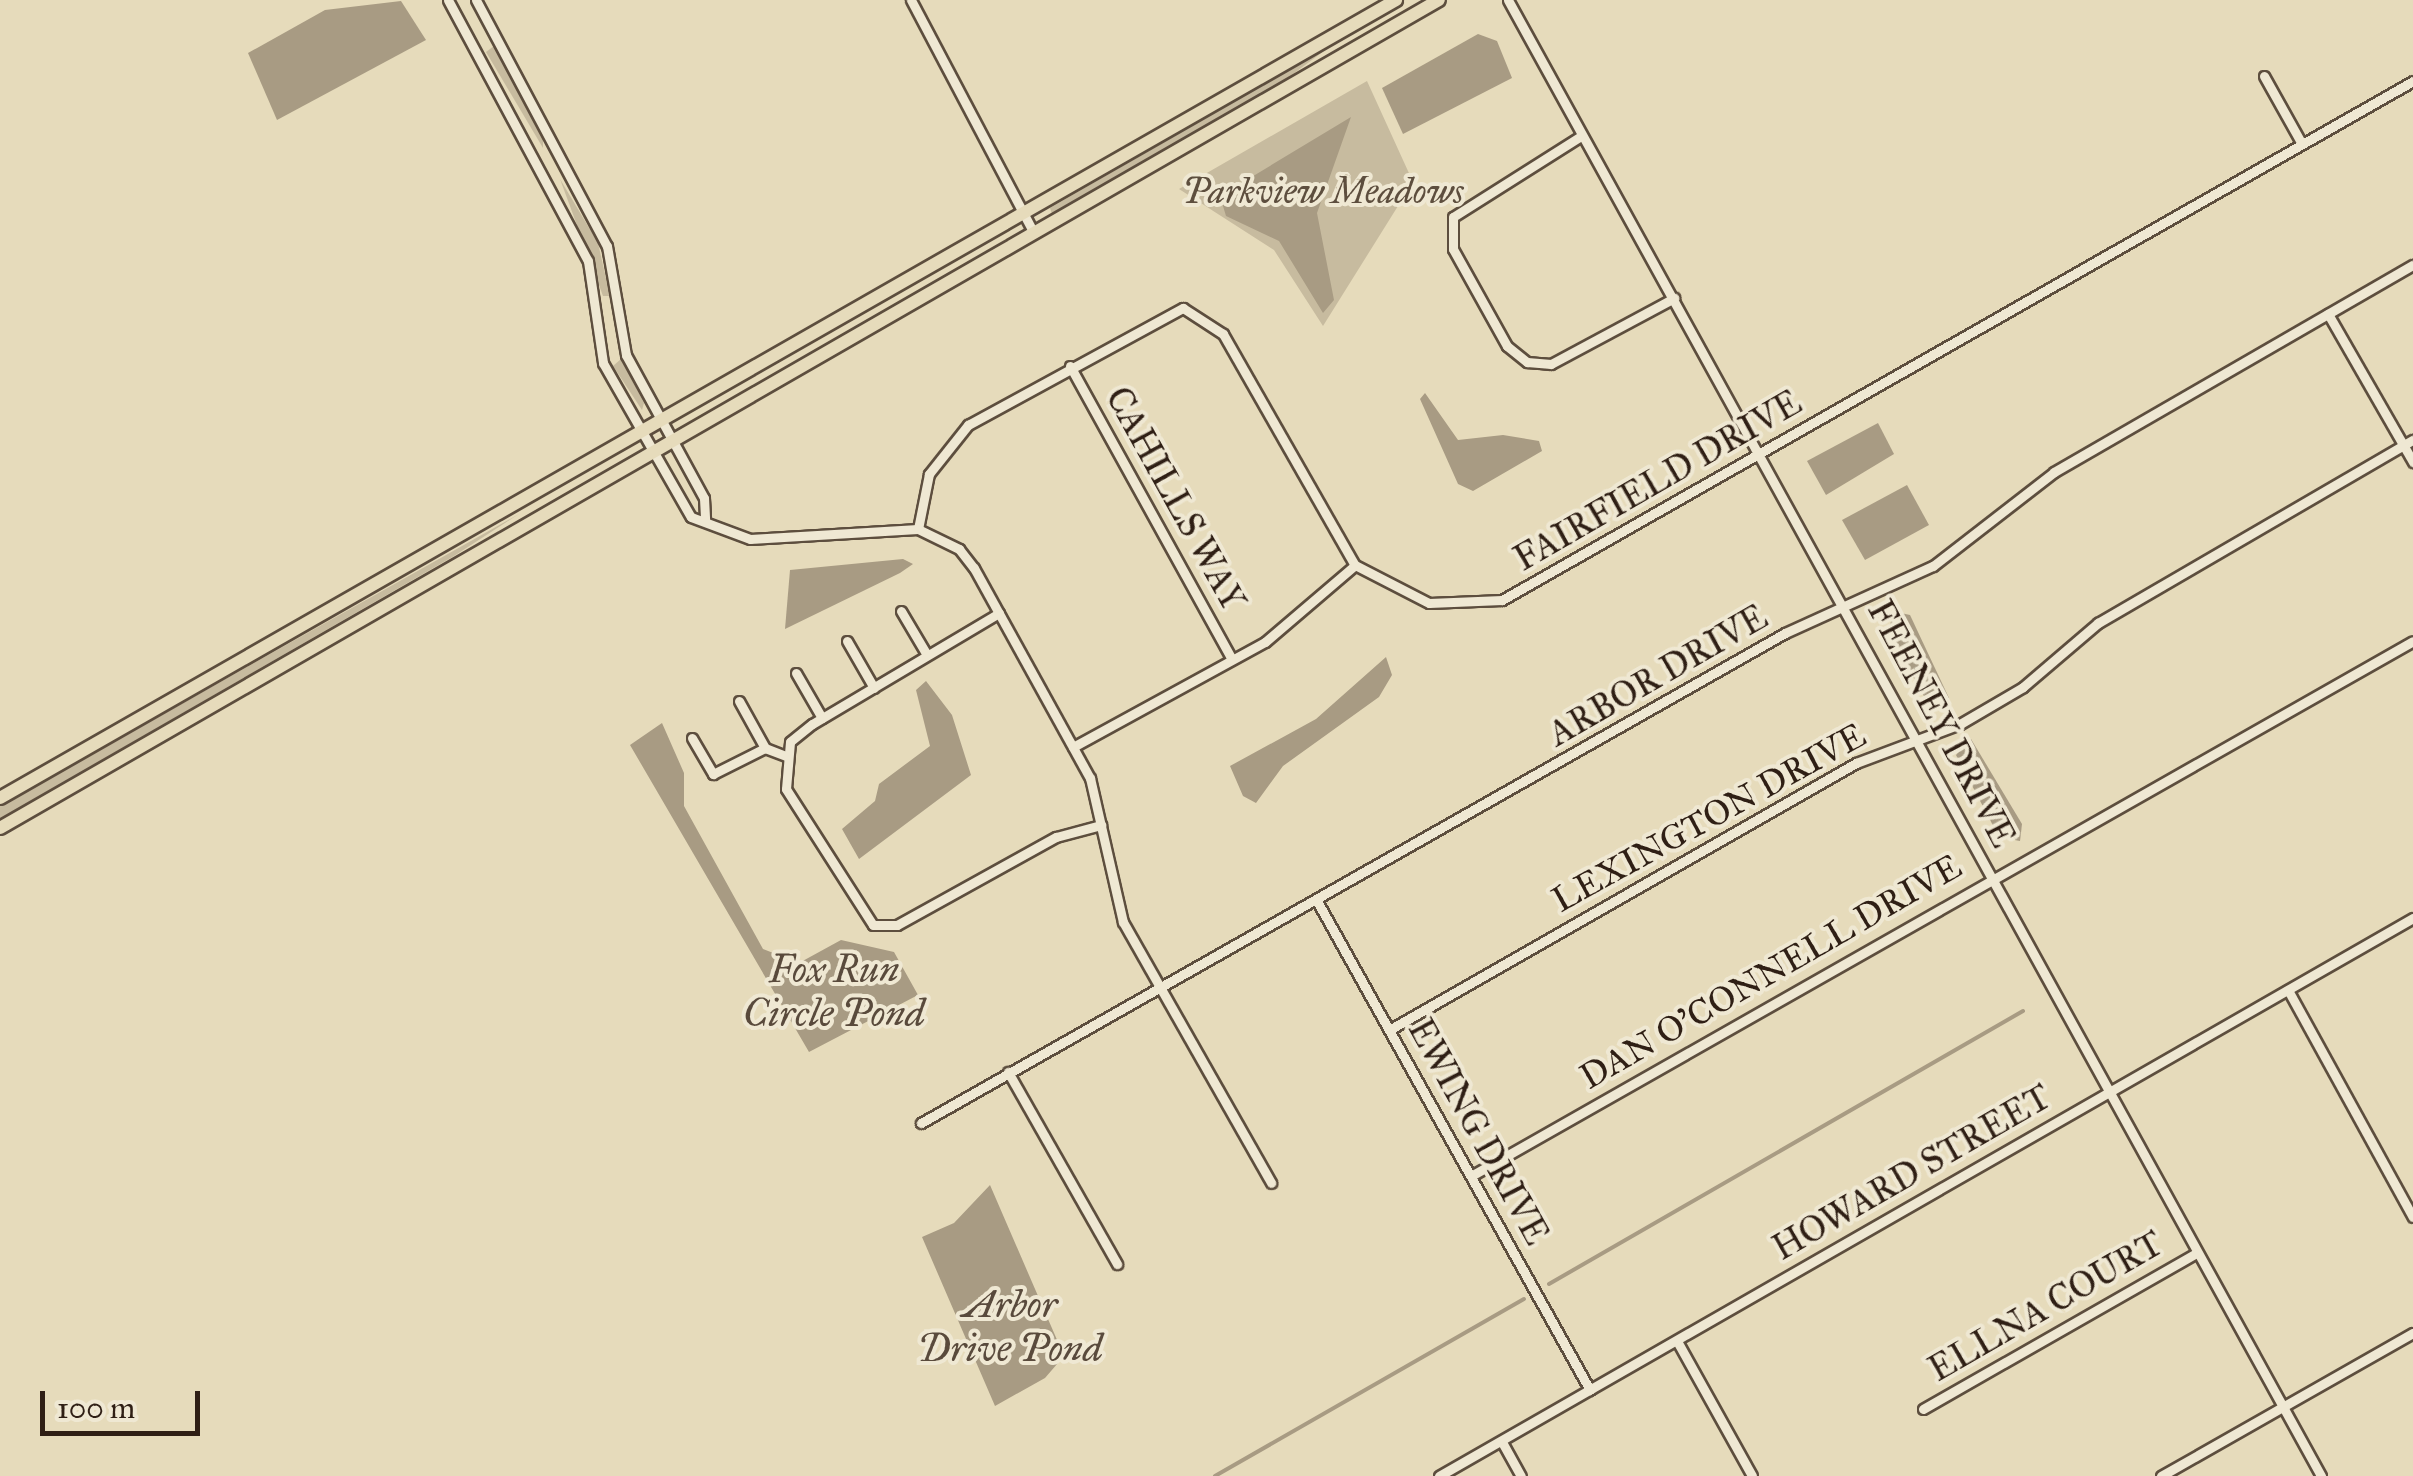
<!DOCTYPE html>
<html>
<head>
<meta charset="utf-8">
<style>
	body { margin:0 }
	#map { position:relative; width:2413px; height:1476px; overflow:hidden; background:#e6dbbb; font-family:"IM FELL Great Primer",serif }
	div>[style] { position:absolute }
	.green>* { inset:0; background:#c7bb9f }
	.water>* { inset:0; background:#a89b83 }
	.stream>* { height:4px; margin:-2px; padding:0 2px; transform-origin:2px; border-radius:2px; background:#a89b83 }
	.roads { filter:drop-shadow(2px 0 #5d4e3e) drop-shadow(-2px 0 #5d4e3e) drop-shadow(0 2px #5d4e3e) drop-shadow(0 -2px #5d4e3e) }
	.minor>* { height:9px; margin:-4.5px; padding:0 4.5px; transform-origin:4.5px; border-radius:4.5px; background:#efe8d3 }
	.primary>* { height:12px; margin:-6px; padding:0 6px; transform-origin:6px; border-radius:6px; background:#e6dbbb }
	span { translate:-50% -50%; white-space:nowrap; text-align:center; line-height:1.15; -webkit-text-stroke:8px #efe8d3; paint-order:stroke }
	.park-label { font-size:35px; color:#5d4e3e; font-style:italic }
	.street-label { font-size:35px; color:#2f1f15 }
	.water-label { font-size:38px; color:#594a3c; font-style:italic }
	.scale { position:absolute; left:40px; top:1391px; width:160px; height:45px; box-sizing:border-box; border:5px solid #2f1f15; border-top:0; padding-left:12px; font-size:30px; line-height:35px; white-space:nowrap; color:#2f1f15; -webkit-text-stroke:8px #efe8d3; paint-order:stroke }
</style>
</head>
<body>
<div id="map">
	<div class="green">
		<div style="clip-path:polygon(1332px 45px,1281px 83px,1052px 214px,1050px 208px)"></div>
		<div style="clip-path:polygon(494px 46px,543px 138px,543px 148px,486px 52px)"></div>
		<div style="clip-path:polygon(1367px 81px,1413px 182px,1323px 326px,1274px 250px,1179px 189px)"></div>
		<div style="clip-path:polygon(560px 179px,598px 243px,610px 296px,603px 296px)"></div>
		<div style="clip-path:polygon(621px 359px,644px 403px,642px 410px,613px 366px)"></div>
		<div style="clip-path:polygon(519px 514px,454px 556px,0 819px,0 806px)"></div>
	</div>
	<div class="water">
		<div style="clip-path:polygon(401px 1px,426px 40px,277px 120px,248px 53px,325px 10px)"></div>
		<div style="clip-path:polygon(1478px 34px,1497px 41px,1512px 78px,1403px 134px,1382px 88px)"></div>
		<div style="clip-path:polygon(1351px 117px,1317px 213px,1334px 300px,1323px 313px,1279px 241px,1226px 216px,1220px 196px)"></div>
		<div style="clip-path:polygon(1425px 393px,1458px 440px,1503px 435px,1539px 441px,1542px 451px,1473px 491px,1458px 484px,1420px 399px)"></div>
		<div style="clip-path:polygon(1878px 423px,1894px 454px,1826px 495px,1807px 461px)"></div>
		<div style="clip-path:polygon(1907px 485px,1929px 525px,1865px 560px,1842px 520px)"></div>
		<div style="clip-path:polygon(903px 559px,913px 564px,900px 573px,785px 629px,790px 570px)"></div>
		<div style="clip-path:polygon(1896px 612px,1910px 615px,1949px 698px,1925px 698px,1887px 630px)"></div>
		<div style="clip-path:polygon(1386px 657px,1392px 675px,1379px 697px,1283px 766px,1256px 803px,1243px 796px,1230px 766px,1316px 719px)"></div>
		<div style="clip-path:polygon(926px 681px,952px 715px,971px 775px,859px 859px,842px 829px,875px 801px,879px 784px,930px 746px,916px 690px)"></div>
		<div style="clip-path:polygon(662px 723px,684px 773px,684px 806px,763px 949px,799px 963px,841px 940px,894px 952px,918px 995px,809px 1052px,630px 745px)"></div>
		<div style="clip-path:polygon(1971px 739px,2022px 824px,2020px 841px,1999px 837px,1956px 755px)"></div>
		<div style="clip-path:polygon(990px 1185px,1064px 1356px,1045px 1378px,995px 1406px,922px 1237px,954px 1223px)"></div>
	</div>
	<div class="stream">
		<div style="left:1549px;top:1284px;width:547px;rotate:-29.94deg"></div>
		<div style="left:1215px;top:1476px;width:356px;rotate:-29.8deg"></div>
	</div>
	<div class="roads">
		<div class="minor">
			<div style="left:448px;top:0;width:296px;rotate:61.8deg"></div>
			<div style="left:588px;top:261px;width:103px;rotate:81.6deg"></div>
			<div style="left:603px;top:363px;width:177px;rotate:60.3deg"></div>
			<div style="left:691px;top:517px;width:63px;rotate:20.4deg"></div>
			<div style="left:750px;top:539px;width:168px;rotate:-3.4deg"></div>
			<div style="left:918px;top:529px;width:46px;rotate:26deg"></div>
			<div style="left:959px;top:549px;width:24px;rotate:52deg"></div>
			<div style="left:974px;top:568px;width:240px;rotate:61.1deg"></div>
			<div style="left:1090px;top:778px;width:148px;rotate:77.1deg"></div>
			<div style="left:1123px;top:922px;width:300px;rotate:60.4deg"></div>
			<div style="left:476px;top:0;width:279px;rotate:62deg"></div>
			<div style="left:607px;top:246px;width:111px;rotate:80.1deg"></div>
			<div style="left:626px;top:355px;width:163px;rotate:61.4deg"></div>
			<div style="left:704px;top:498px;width:21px;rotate:87deg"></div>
			<div style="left:911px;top:0;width:263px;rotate:62.2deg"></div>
			<div style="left:1508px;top:0;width:1685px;rotate:61.15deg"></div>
			<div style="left:2264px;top:76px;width:78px;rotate:60.8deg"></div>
			<div style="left:1581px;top:136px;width:151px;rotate:147.7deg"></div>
			<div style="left:1453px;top:217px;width:32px;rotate:90deg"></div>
			<div style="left:1453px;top:249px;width:111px;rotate:60.9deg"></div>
			<div style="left:1507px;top:346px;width:26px;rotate:39deg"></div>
			<div style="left:1527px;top:362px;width:24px;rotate:5deg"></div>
			<div style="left:1551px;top:364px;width:140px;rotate:-28.2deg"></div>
			<div style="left:2328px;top:314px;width:171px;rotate:60.1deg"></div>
			<div style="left:1070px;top:366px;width:335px;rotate:61.1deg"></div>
			<div style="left:918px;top:529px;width:56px;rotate:-78.7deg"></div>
			<div style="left:929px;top:474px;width:63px;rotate:-51.5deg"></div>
			<div style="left:968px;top:425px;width:245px;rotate:-28.6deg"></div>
			<div style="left:1183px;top:308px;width:48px;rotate:33deg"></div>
			<div style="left:1223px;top:334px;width:266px;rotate:60.3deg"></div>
			<div style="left:1355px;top:565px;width:83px;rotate:27.2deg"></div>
			<div style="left:1429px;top:603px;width:73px;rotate:-2.4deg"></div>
			<div style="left:1502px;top:600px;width:1048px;rotate:-29.67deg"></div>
			<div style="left:901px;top:611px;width:51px;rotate:59.4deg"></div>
			<div style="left:999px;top:613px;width:217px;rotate:149.3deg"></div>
			<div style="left:812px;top:724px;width:28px;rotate:141deg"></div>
			<div style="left:790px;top:742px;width:47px;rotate:94.9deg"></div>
			<div style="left:786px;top:789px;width:161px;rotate:57.4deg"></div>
			<div style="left:873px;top:925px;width:24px"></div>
			<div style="left:897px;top:925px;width:182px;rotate:-29deg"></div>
			<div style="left:1056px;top:837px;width:47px;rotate:-14.9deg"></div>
			<div style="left:847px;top:641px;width:54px;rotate:60.1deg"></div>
			<div style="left:796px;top:673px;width:52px;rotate:60deg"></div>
			<div style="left:739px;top:701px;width:54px;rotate:61deg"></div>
			<div style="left:692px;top:738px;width:42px;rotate:59.7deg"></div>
			<div style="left:713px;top:774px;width:58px;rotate:-26.6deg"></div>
			<div style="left:765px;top:748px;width:22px;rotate:21deg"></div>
			<div style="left:1073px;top:747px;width:219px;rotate:-28.7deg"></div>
			<div style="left:1265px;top:642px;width:118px;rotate:-40.5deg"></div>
			<div style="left:1317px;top:901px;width:560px;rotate:60.83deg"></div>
			<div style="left:2288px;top:990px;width:259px;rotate:61.2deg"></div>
			<div style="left:1389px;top:1030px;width:538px;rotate:-29.76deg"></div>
			<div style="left:1856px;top:763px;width:111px;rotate:-20.6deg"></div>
			<div style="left:1960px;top:724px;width:73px;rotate:-30.4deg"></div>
			<div style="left:2023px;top:687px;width:99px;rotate:-40.5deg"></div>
			<div style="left:2098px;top:623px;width:364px;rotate:-30.2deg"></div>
			<div style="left:1008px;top:1072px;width:221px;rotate:60.4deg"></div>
			<div style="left:921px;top:1123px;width:993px;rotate:-29.56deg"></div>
			<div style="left:1785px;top:633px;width:162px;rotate:-24.4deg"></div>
			<div style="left:1933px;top:566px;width:153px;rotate:-37.8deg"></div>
			<div style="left:2054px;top:472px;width:414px;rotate:-30deg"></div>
			<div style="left:1471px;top:1176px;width:1083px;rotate:-29.59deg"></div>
			<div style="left:1677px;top:1341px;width:154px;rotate:60.9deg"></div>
			<div style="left:1923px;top:1409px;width:315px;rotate:-29.7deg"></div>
			<div style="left:1502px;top:1442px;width:39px;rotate:61deg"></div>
			<div style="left:1439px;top:1476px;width:1123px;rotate:-29.81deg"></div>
			<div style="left:2161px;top:1476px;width:290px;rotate:-29.6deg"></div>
		</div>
		<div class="primary">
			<div style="left:0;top:798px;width:1608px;rotate:-29.75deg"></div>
			<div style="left:0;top:828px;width:1660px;rotate:-29.92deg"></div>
		</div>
	</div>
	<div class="park-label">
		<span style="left:1323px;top:192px">Parkview Meadows</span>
	</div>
	<div class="street-label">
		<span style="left:1658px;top:481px;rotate:-30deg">FAIRFIELD DRIVE</span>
		<span style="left:1175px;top:499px;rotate:61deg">CAHILLS WAY</span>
		<span style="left:1658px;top:676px;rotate:-30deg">ARBOR DRIVE</span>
		<span style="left:1941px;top:724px;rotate:62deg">FEENEY DRIVE</span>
		<span style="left:1709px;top:818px;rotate:-29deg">LEXINGTON DRIVE</span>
		<span style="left:1771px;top:972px;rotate:-30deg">DAN O'CONNELL DRIVE</span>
		<span style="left:1478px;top:1132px;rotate:61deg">EWING DRIVE</span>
		<span style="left:1912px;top:1173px;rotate:-30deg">HOWARD STREET</span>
		<span style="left:2046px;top:1307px;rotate:-30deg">ELLNA COURT</span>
	</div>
	<div class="water-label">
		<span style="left:834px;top:992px">Fox Run<br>Circle Pond</span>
		<span style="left:1010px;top:1327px">Arbor<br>Drive Pond</span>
	</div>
	<div class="scale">100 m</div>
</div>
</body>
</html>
